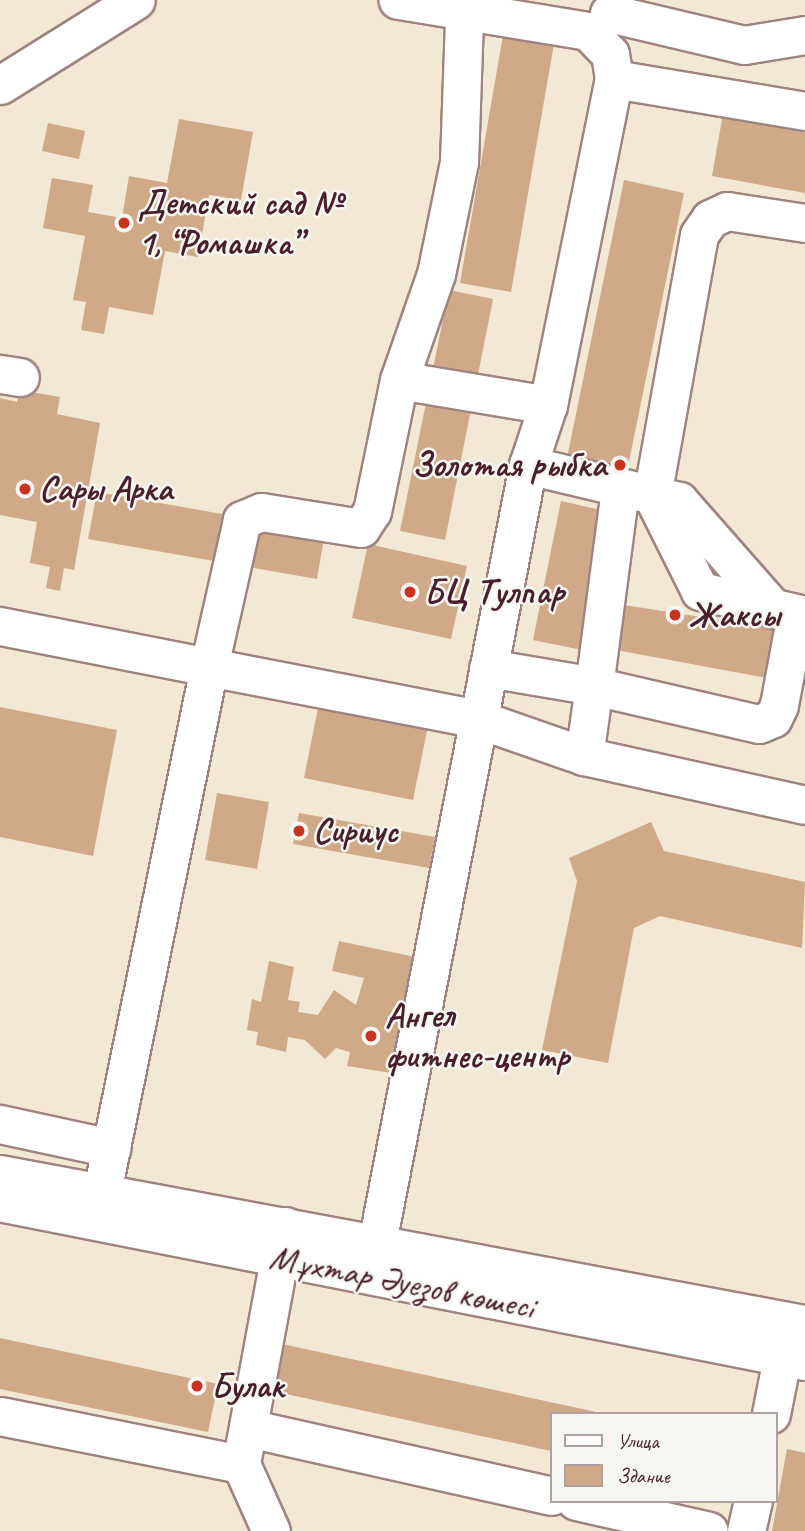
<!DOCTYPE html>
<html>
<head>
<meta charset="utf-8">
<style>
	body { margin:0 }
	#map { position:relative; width:805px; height:1531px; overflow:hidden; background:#f2e8d4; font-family:Caveat,sans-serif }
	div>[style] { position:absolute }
	.building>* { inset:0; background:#d0a988 }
	.roads { filter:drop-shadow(2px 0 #9e8480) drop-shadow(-2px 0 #9e8480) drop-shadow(0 2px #9e8480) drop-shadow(0 -2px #9e8480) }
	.minor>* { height:37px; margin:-18.5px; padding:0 18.5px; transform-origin:18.5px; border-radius:18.5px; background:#fff }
	.major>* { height:38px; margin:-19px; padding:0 19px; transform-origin:19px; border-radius:19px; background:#fff }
	.dots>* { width:19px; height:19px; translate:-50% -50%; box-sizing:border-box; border:4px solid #f6f6f2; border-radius:50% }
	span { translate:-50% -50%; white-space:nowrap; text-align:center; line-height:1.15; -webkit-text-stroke:5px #f6f6f2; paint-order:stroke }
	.poi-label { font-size:35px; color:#4a1f2b; font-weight:700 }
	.left { translate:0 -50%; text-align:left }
	.right { translate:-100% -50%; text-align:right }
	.street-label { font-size:35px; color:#4a1f2b }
	.legend { position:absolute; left:550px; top:1412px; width:228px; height:91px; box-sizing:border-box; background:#f6f6f2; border:2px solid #b1a0a2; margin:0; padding:9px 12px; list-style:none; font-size:21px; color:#4a1f2b }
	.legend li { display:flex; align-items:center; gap:14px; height:35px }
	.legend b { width:35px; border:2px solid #b1a0a2 }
</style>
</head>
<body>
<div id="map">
	<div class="building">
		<div style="clip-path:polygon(505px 24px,556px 32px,511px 292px,460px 283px)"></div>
		<div style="clip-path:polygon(724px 108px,805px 123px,805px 193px,712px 176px)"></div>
		<div style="clip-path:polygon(179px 119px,253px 132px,241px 200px,209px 195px,198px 257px,165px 251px,153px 315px,109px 307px,104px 334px,81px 330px,86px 302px,73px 300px,85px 236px,43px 228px,52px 178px,93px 185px,88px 212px,122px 218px,129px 176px,167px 183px)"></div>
		<div style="clip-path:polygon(48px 123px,85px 131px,79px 159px,42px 151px)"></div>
		<div style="clip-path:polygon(624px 180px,684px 193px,627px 471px,567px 458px)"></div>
		<div style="clip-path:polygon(449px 290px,493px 299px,445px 540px,400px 531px)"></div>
		<div style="clip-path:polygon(19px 390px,60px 397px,57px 414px,100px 423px,74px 570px,64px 568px,60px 591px,46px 588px,50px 567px,30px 563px,37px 522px,0 515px,0 398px,17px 402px)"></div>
		<div style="clip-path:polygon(97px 492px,325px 532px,317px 579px,88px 539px)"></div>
		<div style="clip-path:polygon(561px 501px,610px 512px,582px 650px,533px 640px)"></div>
		<div style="clip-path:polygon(368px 544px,467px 566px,451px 639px,352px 618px)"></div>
		<div style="clip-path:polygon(624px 605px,805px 633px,805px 685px,616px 650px)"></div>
		<div style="clip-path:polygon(319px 703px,428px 726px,413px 800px,304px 778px)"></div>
		<div style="clip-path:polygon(0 707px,117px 730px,93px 856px,0 837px)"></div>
		<div style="clip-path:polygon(217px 793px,269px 802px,257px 869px,205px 860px)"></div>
		<div style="clip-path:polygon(299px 813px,435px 837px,429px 868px,293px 844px)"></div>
		<div style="clip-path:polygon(651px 822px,664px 851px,805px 882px,802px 948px,660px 916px,634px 928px,608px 1063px,542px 1050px,577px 881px,569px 858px)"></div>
		<div style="clip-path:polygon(339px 941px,415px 957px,392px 1073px,347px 1066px,350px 1052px,336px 1048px,325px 1059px,305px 1040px,288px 1037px,286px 1052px,256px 1045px,258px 1032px,247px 1030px,252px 999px,261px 1002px,269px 961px,294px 967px,288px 1000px,300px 1002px,298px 1012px,318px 1015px,334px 990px,356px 1005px,364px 978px,332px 971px)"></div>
		<div style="clip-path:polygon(0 1338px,218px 1384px,208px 1432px,0 1389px)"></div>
		<div style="clip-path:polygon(282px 1344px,601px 1413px,601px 1414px,551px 1414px,551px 1451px,272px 1391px)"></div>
		<div style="clip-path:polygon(787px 1449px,805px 1453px,805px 1531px,772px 1531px)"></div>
	</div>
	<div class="roads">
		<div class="minor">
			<div style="left:609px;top:13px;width:139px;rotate:13.3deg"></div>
			<div style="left:744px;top:45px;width:62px;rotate:-9.3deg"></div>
			<div style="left:614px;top:79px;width:194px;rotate:9.5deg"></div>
			<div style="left:0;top:85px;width:160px;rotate:-32deg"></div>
			<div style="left:805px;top:223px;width:79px;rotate:-171.3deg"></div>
			<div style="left:727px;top:211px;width:19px;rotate:155deg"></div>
			<div style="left:710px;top:219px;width:19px;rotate:125deg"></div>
			<div style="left:699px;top:235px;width:264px;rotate:100.2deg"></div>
			<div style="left:652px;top:495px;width:107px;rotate:63.4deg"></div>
			<div style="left:700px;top:591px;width:108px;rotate:12.9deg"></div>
			<div style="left:0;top:374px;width:20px;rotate:9deg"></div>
			<div style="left:399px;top:380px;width:112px;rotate:-70.8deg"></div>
			<div style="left:436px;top:274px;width:114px;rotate:-78.4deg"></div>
			<div style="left:459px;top:162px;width:146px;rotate:-88deg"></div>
			<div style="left:548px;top:405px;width:151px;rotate:-170.5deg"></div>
			<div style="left:399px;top:380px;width:134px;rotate:101.6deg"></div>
			<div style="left:372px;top:511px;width:20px;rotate:123deg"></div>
			<div style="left:361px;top:528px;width:101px;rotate:-170.9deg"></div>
			<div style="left:261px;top:512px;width:21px;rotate:157deg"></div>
			<div style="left:242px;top:520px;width:151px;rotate:102.7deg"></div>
			<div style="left:209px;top:667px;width:274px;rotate:10.9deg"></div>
			<div style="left:478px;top:719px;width:112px;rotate:19.2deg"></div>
			<div style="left:584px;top:756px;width:226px;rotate:12.5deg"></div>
			<div style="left:528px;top:465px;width:155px;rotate:13.4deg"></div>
			<div style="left:679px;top:501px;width:144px;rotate:48.7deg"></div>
			<div style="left:620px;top:489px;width:199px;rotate:97.5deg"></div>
			<div style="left:594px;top:686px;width:169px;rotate:13deg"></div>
			<div style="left:759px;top:724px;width:15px;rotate:-23deg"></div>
			<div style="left:773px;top:718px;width:14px;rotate:-65deg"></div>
			<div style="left:779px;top:705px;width:93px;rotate:-79.4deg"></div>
			<div style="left:0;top:626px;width:213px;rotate:11.1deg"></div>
			<div style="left:209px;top:667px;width:565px;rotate:101.53deg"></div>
			<div style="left:488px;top:668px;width:108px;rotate:9.6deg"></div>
			<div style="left:594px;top:686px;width:71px;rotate:98.1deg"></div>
			<div style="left:0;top:1124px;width:114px;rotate:12.2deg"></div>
			<div style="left:371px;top:1274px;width:824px;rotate:-79.02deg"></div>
			<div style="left:528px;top:465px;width:63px;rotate:-71.6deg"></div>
			<div style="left:548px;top:405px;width:333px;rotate:-78.6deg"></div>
			<div style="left:614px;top:79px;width:25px;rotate:-99deg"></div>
			<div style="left:610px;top:54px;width:32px;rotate:-134deg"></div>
			<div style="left:588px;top:31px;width:193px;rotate:-170.7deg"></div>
			<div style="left:771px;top:1414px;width:89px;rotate:-78.9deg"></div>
			<div style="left:0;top:1416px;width:246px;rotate:11.3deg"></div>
			<div style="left:248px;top:1428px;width:311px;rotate:12.6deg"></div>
			<div style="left:576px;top:1501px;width:136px;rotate:12.7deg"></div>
			<div style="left:271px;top:1531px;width:73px;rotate:-114.1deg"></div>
			<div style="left:241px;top:1464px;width:242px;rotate:-79.5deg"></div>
			<div style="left:746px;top:1531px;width:31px;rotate:-77deg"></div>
		</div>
		<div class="major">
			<div style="left:0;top:1175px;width:819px;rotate:10.56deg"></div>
			<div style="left:0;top:1202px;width:821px;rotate:11.17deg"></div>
		</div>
	</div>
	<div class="dots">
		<div style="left:124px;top:223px;background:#c8321e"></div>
		<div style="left:620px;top:465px;background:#c8321e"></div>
		<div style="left:25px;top:489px;background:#c8321e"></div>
		<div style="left:410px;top:592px;background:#c8321e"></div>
		<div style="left:675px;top:615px;background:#c8321e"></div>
		<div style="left:299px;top:831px;background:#c8321e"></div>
		<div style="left:371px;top:1036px;background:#c8321e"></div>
		<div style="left:197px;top:1386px;background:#c8321e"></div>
	</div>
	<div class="poi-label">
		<span class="left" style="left:138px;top:223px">Детский сад №<br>1, “Ромашка”</span>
		<span class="right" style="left:606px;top:465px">Золотая рыбка</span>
		<span class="left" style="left:39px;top:489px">Сары Арка</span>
		<span class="left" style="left:424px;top:592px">БЦ Тулпар</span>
		<span class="left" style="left:689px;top:615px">Жаксы</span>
		<span class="left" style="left:313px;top:831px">Сириус</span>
		<span class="left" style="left:385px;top:1036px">Ангел<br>фитнес-центр</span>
		<span class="left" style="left:211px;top:1386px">Булак</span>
	</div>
	<div class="street-label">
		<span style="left:402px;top:1282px;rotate:11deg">Мұхтар Әуезов көшесі</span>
	</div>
	<ul class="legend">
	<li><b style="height:9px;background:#fff"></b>Улица</li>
	<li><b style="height:19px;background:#d0a988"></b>Здание</li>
	</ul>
</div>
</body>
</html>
